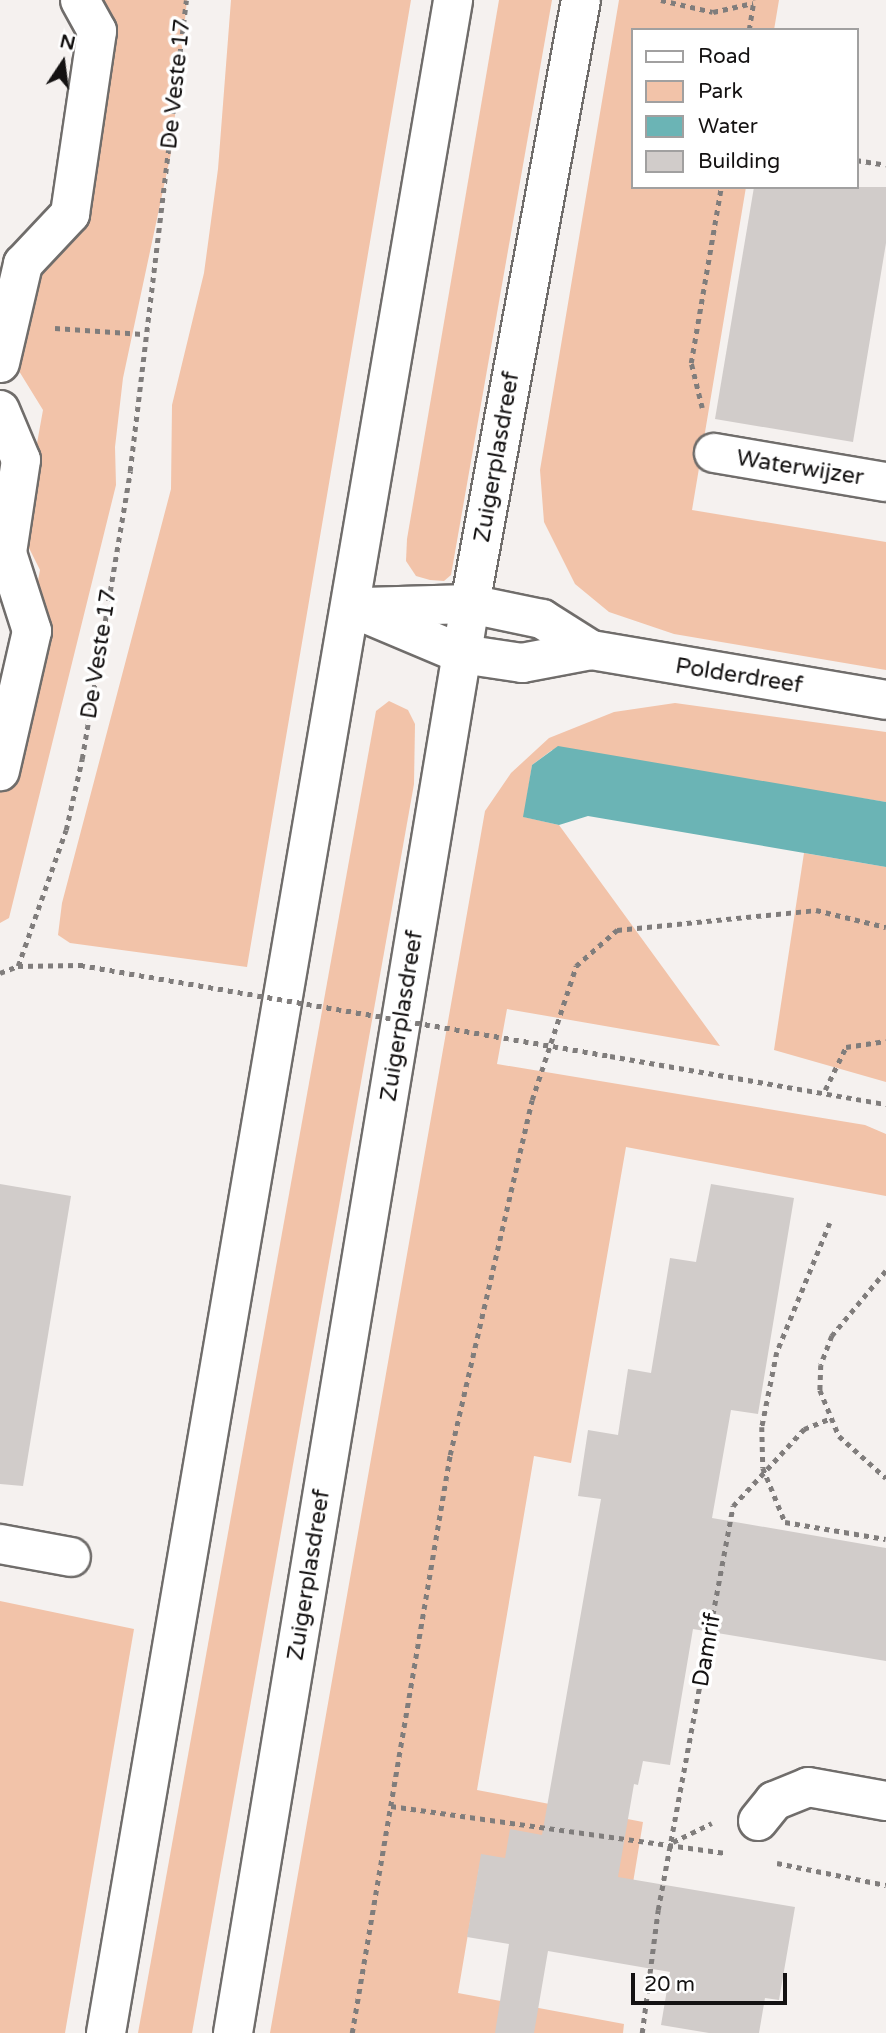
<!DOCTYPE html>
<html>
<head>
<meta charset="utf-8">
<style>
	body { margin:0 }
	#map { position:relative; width:886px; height:2033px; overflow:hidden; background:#f5f1ef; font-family:"Varela Round",sans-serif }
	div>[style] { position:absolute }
	.green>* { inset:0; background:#f2c3a9 }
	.water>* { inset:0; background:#6bb4b5 }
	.building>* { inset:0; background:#d1ccca }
	.path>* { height:4.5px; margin-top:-2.25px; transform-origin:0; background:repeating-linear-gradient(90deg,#807d7c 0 5px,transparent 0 10px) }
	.roads { filter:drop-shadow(2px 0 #706d6b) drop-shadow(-2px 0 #706d6b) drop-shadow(0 2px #706d6b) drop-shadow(0 -2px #706d6b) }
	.street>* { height:38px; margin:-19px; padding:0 19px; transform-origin:19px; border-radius:19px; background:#fff }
	.secondary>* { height:38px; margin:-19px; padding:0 19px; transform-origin:19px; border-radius:19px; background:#fff }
	.path-bridge>* { height:4.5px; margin-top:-2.25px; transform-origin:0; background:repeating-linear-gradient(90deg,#807d7c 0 5px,transparent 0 10px) }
	span { translate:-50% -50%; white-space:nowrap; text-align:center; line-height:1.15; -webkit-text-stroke:7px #fff; paint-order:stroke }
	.street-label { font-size:23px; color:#141212 }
	.legend { position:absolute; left:631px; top:28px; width:228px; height:161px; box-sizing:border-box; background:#fff; border:2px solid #a1a0a0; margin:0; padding:9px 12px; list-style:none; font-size:21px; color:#141212 }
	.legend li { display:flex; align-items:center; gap:14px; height:35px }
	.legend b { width:35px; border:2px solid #a1a0a0 }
	.north { position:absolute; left:28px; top:28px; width:70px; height:70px; -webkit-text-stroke:5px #fff; paint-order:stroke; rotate:13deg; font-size:19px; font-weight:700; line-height:28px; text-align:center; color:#141212 }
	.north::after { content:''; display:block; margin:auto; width:24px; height:32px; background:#141212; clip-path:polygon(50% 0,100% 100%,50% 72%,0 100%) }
	.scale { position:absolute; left:631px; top:1973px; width:156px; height:32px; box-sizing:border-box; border:4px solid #141212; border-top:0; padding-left:9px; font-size:21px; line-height:24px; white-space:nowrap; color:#141212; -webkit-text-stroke:5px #fff; paint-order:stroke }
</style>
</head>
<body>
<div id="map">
	<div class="green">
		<div style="clip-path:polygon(83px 0,187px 0,171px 153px,123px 378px,115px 447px,116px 485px,9px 918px,0 923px,0 781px,40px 570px,21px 532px,43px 410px,6px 350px,18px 297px,60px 243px)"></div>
		<div style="clip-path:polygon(231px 0,411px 0,247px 967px,70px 943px,58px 935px,62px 903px,171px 489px,172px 405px,204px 273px,218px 169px)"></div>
		<div style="clip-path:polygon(499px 0,552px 0,451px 575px,444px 581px,430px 580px,416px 576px,406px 561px,407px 539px)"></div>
		<div style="clip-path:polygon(619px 0,779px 0,774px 30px,632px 30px,632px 187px,746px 187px,692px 510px,886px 542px,886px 670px,674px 634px,609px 612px,575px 584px,544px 522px,540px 470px)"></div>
		<div style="clip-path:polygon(389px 701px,408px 710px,415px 724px,414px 784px,192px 2033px,138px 2033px,376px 711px)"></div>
		<div style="clip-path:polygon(675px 703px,886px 732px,886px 802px,552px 750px,532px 765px,524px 817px,559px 825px,720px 1046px,507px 1009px,497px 1064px,865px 1125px,886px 1134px,886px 1196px,626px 1147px,571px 1463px,534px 1456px,477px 1790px,643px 1822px,631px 1895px,479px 1869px,458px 1993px,624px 2024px,623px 2033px,270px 2033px,485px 811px,511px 773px,549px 738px,614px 712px)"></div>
		<div style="clip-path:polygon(804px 853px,886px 867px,886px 1082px,774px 1050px)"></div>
		<div style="clip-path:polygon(0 1601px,134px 1629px,65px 2033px,0 2033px)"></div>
	</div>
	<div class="water">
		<div style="clip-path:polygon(558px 746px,886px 802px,886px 867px,588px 816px,559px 825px,523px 817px,532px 765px)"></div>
	</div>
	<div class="building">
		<div style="clip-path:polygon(754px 187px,886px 187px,886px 243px,853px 442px,715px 419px)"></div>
		<div style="clip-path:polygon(0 1184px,71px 1196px,23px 1486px,0 1484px)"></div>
		<div style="clip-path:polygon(711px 1184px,794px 1198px,758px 1414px,731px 1410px,712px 1518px,886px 1548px,886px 1661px,693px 1629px,670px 1765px,643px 1761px,638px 1785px,634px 1784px,618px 1877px,795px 1907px,779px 2000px,765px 1998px,759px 2033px,709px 2033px,661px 2025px,670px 1972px,548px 1951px,534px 2033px,495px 2033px,509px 1944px,467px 1937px,481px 1854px,505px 1858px,510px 1829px,542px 1835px,601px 1499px,578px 1496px,588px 1430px,618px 1435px,628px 1369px,651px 1373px,670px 1258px,696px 1262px)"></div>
	</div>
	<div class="path">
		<div style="left:661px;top:0;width:53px;rotate:13deg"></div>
		<div style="left:713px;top:12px;width:41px;rotate:-12.7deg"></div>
		<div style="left:749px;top:30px;width:30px;rotate:-81deg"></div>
		<div style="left:856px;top:160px;width:30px;rotate:9deg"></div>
		<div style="left:55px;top:328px;width:88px;rotate:3.9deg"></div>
		<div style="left:702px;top:408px;width:46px;rotate:-103.7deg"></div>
		<div style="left:691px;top:363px;width:179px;rotate:-80.3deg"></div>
		<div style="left:18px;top:966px;width:144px;rotate:-70.6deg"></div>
		<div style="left:66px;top:830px;width:73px;rotate:-77.3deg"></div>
		<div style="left:82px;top:759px;width:292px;rotate:-80.5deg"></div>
		<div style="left:130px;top:471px;width:474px;rotate:-83.2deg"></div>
		<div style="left:0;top:973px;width:19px;rotate:-21deg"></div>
		<div style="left:18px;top:966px;width:62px;rotate:-0.9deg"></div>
		<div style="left:610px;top:1056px;width:280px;rotate:9.9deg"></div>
		<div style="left:825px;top:1090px;width:48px;rotate:-64deg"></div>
		<div style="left:846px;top:1047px;width:40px;rotate:-8.5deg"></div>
		<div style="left:830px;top:1223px;width:139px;rotate:112.3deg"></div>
		<div style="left:777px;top:1352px;width:76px;rotate:101.3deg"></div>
		<div style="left:762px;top:1427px;width:41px;rotate:88.6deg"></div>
		<div style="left:763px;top:1468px;width:58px;rotate:67.8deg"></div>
		<div style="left:785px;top:1522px;width:102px;rotate:9.6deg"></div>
		<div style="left:886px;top:1271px;width:85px;rotate:129.7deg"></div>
		<div style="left:832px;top:1336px;width:31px;rotate:111deg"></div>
		<div style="left:821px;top:1365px;width:25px;rotate:92deg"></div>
		<div style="left:820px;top:1390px;width:50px;rotate:67.6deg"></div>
		<div style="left:839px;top:1436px;width:63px;rotate:41.8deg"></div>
		<div style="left:391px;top:1806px;width:336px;rotate:8deg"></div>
		<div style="left:673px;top:1842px;width:43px;rotate:-26deg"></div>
		<div style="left:777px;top:1863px;width:111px;rotate:11.4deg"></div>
		<div style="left:352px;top:2033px;width:586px;rotate:-80.38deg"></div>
		<div style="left:450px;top:1455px;width:364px;rotate:-77deg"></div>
		<div style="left:532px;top:1100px;width:141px;rotate:-71.8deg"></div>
		<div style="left:576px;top:966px;width:55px;rotate:-41.3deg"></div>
		<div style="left:617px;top:930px;width:200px;rotate:-5.7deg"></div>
		<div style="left:816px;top:910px;width:72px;rotate:13.7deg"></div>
		<div style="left:642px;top:2033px;width:124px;rotate:-82.6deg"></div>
		<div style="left:658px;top:1910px;width:411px;rotate:-79.5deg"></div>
		<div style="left:733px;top:1506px;width:105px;rotate:-47.3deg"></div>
		<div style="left:804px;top:1429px;width:27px;rotate:-22deg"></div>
	</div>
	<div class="roads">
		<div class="street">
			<div style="left:0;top:363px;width:102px;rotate:-76.9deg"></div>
			<div style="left:23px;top:264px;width:69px;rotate:-46.8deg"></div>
			<div style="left:70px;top:214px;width:185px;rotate:-81.6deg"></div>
			<div style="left:97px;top:31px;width:35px;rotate:-119deg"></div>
			<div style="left:0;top:410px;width:54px;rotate:67.2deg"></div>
			<div style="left:21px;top:460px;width:94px;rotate:98.6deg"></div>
			<div style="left:7px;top:553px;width:82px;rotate:72.2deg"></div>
			<div style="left:32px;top:631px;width:144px;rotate:102.9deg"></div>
			<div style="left:714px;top:453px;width:174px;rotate:9.6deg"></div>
			<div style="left:0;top:1544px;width:72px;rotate:10.4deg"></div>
			<div style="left:758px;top:1821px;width:26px;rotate:-51deg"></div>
			<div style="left:774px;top:1801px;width:37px;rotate:-22deg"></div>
			<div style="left:808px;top:1787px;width:79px;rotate:10.2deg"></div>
		</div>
		<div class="secondary">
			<div style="left:350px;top:607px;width:121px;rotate:22.8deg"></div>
			<div style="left:462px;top:654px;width:61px;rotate:8.5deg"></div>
			<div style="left:522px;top:663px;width:70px;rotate:-10.7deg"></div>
			<div style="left:591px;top:650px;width:299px;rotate:9.6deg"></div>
			<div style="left:363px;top:607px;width:107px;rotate:-1.6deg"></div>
			<div style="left:470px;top:604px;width:74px;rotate:11.8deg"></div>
			<div style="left:542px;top:619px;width:58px;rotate:32.3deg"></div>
			<div style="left:106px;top:2033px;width:2062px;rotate:-80.31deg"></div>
			<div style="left:233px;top:2033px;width:1449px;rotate:-80.58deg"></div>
			<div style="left:470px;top:604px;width:614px;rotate:-79.59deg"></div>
		</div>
	</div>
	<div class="path-bridge">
		<div style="left:80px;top:965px;width:538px;rotate:9.74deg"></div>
	</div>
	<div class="street-label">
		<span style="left:176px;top:84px;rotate:-84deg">De Veste 17</span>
		<span style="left:497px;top:457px;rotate:-80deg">Zuigerplasdreef</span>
		<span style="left:800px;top:468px;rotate:9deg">Waterwijzer</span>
		<span style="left:99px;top:654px;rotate:-81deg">De Veste 17</span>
		<span style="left:739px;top:676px;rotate:9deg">Polderdreef</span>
		<span style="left:402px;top:1016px;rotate:-81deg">Zuigerplasdreef</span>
		<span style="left:309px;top:1575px;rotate:-81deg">Zuigerplasdreef</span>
		<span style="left:707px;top:1650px;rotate:-80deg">Damrif</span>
	</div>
	<ul class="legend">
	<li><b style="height:9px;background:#fff"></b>Road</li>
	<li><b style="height:19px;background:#f2c3a9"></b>Park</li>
	<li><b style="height:19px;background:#6bb4b5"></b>Water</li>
	<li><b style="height:19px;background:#d1ccca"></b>Building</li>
	</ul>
	<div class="north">N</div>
	<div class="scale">20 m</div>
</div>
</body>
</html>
